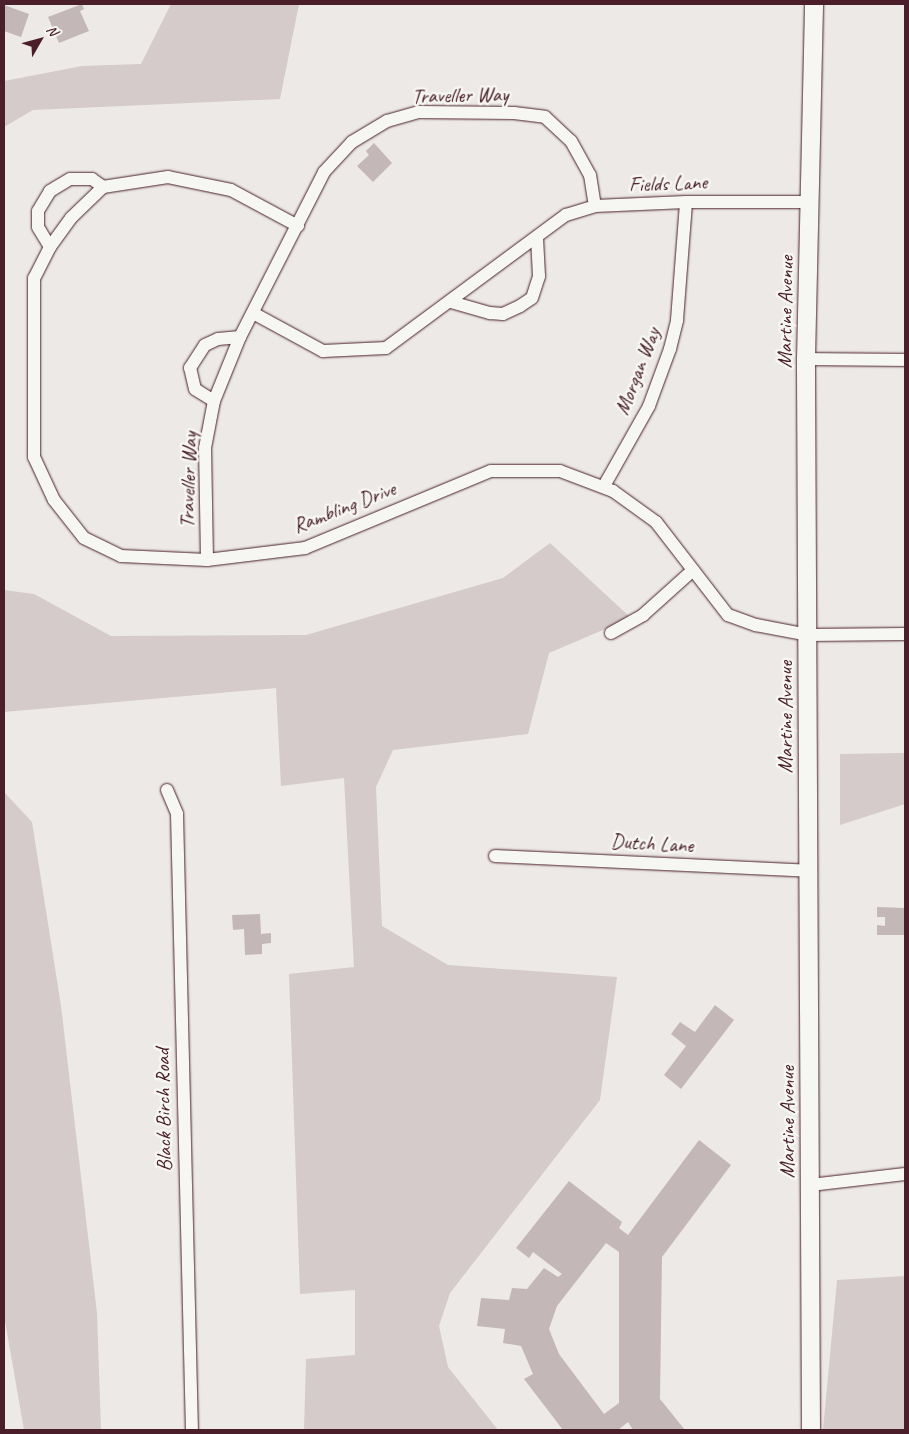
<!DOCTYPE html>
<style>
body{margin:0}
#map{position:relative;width:909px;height:1434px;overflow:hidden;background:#ece9e6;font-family:Caveat,sans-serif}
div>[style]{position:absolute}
.green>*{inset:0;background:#d4cbca}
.building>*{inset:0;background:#c4b7b7}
.roads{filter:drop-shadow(0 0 1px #4a1f2b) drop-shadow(0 0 1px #4a1f2b)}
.street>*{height:12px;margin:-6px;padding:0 6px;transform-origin:6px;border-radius:6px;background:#f6f6f2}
.secondary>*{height:18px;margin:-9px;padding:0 9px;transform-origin:9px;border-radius:9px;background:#f6f6f2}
span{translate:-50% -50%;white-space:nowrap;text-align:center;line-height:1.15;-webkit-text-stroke:5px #f6f6f2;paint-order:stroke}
.street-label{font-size:21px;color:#4a1f2b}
.frame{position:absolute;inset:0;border:5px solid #4a1f2b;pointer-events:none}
.north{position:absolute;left:15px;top:15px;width:50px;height:50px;-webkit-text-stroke:4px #f6f6f2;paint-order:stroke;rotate:52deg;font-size:14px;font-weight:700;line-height:20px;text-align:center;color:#4a1f2b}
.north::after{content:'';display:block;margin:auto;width:18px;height:22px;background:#4a1f2b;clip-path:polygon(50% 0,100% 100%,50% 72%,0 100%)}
</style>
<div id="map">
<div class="green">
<div style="clip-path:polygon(171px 4px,299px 4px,280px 99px,33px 110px,4px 127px,4px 81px,82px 66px,141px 64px)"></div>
<div style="clip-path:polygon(550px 543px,631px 618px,549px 653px,528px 734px,393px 750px,376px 787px,382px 926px,448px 965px,617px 977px,600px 1100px,450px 1293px,439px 1326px,448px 1367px,498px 1430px,304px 1430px,306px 1359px,355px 1355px,355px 1290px,300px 1294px,289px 974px,354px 967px,344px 778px,281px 786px,276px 688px,4px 712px,4px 590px,34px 594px,111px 636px,306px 635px,503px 578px)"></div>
<div style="clip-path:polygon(905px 753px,905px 804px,840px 825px,840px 754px)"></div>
<div style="clip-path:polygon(4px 792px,32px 822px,61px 1006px,97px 1313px,101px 1430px,24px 1430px,4px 1315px)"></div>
<div style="clip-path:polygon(905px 1276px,905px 1430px,823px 1430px,837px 1280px)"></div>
</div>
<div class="building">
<div style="clip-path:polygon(82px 4px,84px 9px,80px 11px,89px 31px,59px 43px,48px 17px)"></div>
<div style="clip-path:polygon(4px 5px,29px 14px,21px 37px,4px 31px)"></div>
<div style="clip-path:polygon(374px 143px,392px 163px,373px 182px,357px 166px,369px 155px,366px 151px)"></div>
<div style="clip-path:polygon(877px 907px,905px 908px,905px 935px,877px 935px,877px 925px,885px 926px,885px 917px,877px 917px)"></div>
<div style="clip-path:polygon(260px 914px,261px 934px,271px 933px,271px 943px,262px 944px,262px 954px,245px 955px,244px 929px,233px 930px,232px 915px)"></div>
<div style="clip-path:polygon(715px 1005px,734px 1020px,681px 1089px,664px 1075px,686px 1046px,671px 1034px,680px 1022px,695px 1032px)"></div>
<div style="clip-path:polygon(evenodd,699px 1140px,731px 1165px,662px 1257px,660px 1399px,685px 1430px,633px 1430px,628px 1422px,618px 1430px,563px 1430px,524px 1379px,533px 1374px,521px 1346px,503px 1343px,505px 1329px,477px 1326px,481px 1298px,509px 1300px,512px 1288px,527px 1289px,544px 1268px,558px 1277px,562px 1274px,533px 1252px,529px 1258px,516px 1248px,569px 1181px,622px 1222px,619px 1228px,628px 1235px,699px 1140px,606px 1243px,619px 1252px,619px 1403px,604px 1414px,559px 1354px,549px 1329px,557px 1306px,606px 1243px)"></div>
</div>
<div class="roads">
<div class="street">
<div style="left:298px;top:226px;width:76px;rotate:-151.8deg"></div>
<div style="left:231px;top:190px;width:64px;rotate:-168.3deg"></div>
<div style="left:168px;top:177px;width:66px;rotate:171.3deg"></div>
<div style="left:103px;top:187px;width:45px;rotate:135.9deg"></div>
<div style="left:71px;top:218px;width:36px;rotate:126deg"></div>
<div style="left:50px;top:247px;width:35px;rotate:117deg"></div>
<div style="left:34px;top:278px;width:179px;rotate:90deg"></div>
<div style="left:34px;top:457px;width:47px;rotate:65.1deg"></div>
<div style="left:54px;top:500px;width:48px;rotate:51.7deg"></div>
<div style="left:84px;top:538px;width:41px;rotate:25.9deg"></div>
<div style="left:121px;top:556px;width:86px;rotate:2.7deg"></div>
<div style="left:207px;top:560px;width:99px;rotate:-7deg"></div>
<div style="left:305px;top:548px;width:201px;rotate:-22.5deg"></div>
<div style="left:491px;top:471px;width:69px"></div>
<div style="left:560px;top:471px;width:57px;rotate:20.7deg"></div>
<div style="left:613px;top:491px;width:53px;rotate:35.8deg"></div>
<div style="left:656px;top:522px;width:118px;rotate:52.3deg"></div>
<div style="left:728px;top:615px;width:30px;rotate:20deg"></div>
<div style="left:756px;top:625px;width:54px;rotate:10.7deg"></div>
<div style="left:809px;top:635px;width:96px;rotate:-0.6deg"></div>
<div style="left:50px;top:247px;width:23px;rotate:-121deg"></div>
<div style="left:38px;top:227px;width:16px;rotate:-90deg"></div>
<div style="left:38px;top:211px;width:23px;rotate:-59deg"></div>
<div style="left:50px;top:191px;width:23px;rotate:-31deg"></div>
<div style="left:70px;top:179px;width:22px"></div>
<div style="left:92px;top:179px;width:14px;rotate:36deg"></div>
<div style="left:451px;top:302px;width:41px;rotate:15.8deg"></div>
<div style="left:490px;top:313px;width:13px;rotate:4deg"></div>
<div style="left:503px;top:314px;width:19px;rotate:-25deg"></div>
<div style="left:520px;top:306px;width:14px;rotate:-34deg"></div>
<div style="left:532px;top:298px;width:23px;rotate:-72deg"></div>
<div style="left:539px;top:276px;width:38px;rotate:-93deg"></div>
<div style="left:253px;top:313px;width:80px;rotate:28.5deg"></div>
<div style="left:323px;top:351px;width:63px;rotate:-2.7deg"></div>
<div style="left:386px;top:348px;width:224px;rotate:-36.5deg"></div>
<div style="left:566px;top:215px;width:30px;rotate:-17deg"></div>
<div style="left:595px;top:206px;width:91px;rotate:-2.5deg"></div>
<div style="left:686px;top:202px;width:123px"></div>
<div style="left:806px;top:359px;width:99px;rotate:0.6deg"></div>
<div style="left:214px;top:401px;width:22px;rotate:-148deg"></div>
<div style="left:195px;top:389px;width:22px;rotate:-103deg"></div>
<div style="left:190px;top:368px;width:27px;rotate:-57deg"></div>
<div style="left:205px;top:345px;width:14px;rotate:-25deg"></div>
<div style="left:218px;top:339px;width:22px;rotate:-5deg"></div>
<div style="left:604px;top:486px;width:92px;rotate:-60.6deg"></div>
<div style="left:649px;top:406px;width:61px;rotate:-69.8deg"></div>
<div style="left:670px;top:349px;width:30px;rotate:-76deg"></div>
<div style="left:677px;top:320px;width:118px;rotate:-85.6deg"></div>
<div style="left:207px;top:560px;width:112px;rotate:-91deg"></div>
<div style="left:205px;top:448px;width:48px;rotate:-79.2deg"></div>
<div style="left:214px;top:401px;width:69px;rotate:-67.9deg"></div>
<div style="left:240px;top:337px;width:185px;rotate:-63deg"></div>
<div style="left:324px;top:172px;width:41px;rotate:-47deg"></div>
<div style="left:352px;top:142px;width:41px;rotate:-31deg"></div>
<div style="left:387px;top:121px;width:32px;rotate:-16deg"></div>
<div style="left:418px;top:112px;width:96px;rotate:0.6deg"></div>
<div style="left:514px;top:113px;width:31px;rotate:7deg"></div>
<div style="left:545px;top:117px;width:35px;rotate:43deg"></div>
<div style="left:571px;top:141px;width:39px;rotate:61deg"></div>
<div style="left:590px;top:175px;width:31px;rotate:81deg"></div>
<div style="left:611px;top:633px;width:37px;rotate:-29deg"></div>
<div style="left:643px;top:615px;width:67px;rotate:-42deg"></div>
<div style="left:167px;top:790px;width:26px;rotate:67deg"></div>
<div style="left:177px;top:814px;width:616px;rotate:88.61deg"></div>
<div style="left:495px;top:856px;width:313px;rotate:2.7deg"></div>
<div style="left:810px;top:1185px;width:96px;rotate:-6.6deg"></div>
</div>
<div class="secondary">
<div style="left:811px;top:1430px;width:1071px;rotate:-90.27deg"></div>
<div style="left:806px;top:359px;width:355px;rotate:-88.7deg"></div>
</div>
</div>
<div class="street-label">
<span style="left:460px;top:95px;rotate:-1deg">Traveller Way</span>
<span style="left:668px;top:183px;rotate:-2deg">Fields Lane</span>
<span style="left:785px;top:312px;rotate:-89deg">Martine Avenue</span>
<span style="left:637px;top:371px;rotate:-69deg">Morgan Way</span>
<span style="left:188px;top:480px;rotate:-88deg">Traveller Way</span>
<span style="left:344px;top:507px;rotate:-21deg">Rambling Drive</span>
<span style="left:785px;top:717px;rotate:-90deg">Martine Avenue</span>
<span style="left:652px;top:843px;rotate:3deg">Dutch Lane</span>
<span style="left:163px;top:1110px;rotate:-91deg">Black Birch Road</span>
<span style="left:787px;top:1122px;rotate:-90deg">Martine Avenue</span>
</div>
<div class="frame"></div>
<div class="north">N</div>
</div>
